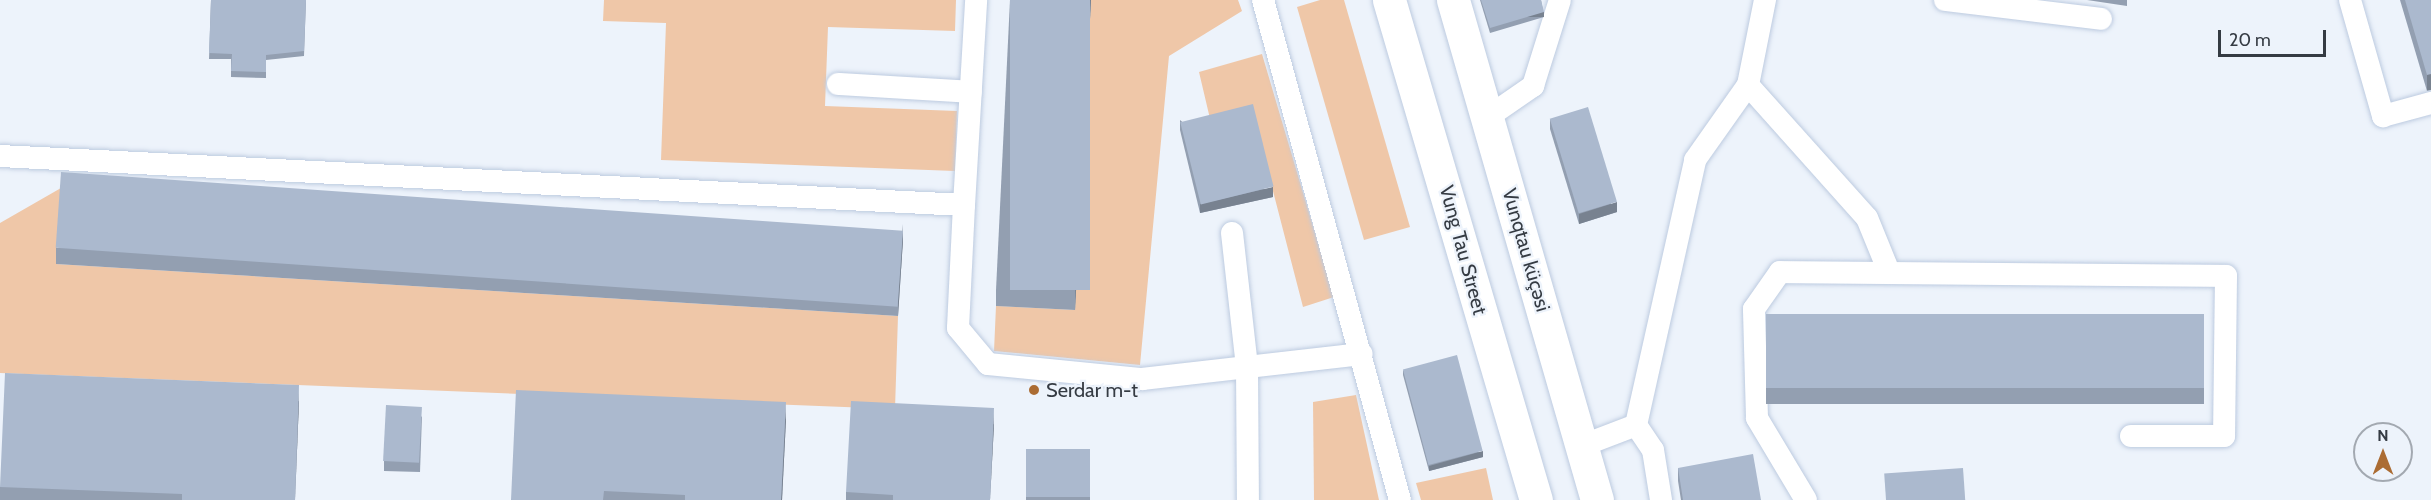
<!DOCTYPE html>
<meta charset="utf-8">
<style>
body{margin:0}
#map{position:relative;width:2431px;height:500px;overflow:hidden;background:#edf3fb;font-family:Cabin,sans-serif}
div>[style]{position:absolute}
.green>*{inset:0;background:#efc7a8}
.roads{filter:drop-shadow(0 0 2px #bdcbe0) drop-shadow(0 0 2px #bdcbe0)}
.lane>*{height:22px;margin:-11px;padding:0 11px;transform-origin:11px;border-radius:11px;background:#fff}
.primary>*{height:33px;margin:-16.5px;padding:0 16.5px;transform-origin:16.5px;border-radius:16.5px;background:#fff}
.wall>*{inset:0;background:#939fb1;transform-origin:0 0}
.shaded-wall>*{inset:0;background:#788290;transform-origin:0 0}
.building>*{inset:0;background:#abb9ce;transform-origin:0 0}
.dots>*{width:16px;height:16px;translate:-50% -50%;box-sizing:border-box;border:3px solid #edf3fb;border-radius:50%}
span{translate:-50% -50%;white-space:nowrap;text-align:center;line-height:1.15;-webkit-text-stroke:4.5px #edf3fb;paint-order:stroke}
.street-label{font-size:20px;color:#353b43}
.poi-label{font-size:20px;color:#353b43}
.left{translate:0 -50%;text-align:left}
.north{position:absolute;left:2353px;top:422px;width:60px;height:60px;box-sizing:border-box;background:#edf3fb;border:2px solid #a3a9b1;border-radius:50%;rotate:0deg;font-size:16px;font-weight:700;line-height:24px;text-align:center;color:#353b43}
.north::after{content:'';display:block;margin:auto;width:21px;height:27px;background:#ab6c33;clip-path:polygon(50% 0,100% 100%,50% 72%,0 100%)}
.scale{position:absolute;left:2218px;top:30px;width:108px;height:27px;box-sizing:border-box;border:3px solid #353b43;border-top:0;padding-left:8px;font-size:18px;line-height:21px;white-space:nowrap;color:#353b43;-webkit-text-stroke:4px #edf3fb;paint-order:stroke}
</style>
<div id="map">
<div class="green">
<div style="clip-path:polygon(604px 0,956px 0,955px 31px,828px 27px,825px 106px,957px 111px,955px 171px,661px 160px,666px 23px,603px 21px)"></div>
<div style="clip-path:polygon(1091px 0,1238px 0,1242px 11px,1169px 56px,1140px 365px,994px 351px,996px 306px,1075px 310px)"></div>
<div style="clip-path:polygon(1320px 0,1344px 0,1410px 227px,1364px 240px,1297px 7px)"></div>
<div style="clip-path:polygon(1262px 54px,1334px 297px,1303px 307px,1253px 114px,1211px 123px,1199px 72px)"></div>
<div style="clip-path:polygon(61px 188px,56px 264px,898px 316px,895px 409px,0 373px,0 223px)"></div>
<div style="clip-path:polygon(1356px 395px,1379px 500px,1314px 500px,1313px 402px)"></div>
<div style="clip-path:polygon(1486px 468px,1493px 500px,1421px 500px,1416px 483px)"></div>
</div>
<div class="roads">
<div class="lane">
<div style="left:1263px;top:0;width:518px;rotate:74.68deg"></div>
<div style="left:1945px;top:0;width:157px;rotate:6.9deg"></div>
<div style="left:2350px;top:0;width:121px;rotate:74.1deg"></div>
<div style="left:2383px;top:116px;width:50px;rotate:-15.2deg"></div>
<div style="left:838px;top:84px;width:133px;rotate:3.4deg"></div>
<div style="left:1748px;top:85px;width:178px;rotate:48.2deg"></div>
<div style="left:1867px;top:218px;width:58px;rotate:67.8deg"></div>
<div style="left:1488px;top:117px;width:55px;rotate:-34.6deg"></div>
<div style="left:1533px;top:86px;width:90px;rotate:-72.6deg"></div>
<div style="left:0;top:156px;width:965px;rotate:2.91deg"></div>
<div style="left:964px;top:205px;width:123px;rotate:92.8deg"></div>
<div style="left:958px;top:328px;width:47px;rotate:50.2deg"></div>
<div style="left:988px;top:364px;width:155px;rotate:5.6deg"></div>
<div style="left:1142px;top:379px;width:221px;rotate:-6.5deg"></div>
<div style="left:964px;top:205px;width:205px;rotate:-86.6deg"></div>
<div style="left:1232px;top:233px;width:135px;rotate:83.6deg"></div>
<div style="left:1247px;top:367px;width:133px;rotate:89.6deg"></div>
<div style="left:1636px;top:425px;width:30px;rotate:56deg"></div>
<div style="left:1653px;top:450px;width:51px;rotate:80.9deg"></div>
<div style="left:1584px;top:445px;width:56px;rotate:-21deg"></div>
<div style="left:1636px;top:425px;width:271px;rotate:-77.4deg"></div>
<div style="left:1695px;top:160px;width:92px;rotate:-54.8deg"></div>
<div style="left:1748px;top:85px;width:87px;rotate:-78.7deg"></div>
<div style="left:1806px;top:500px;width:96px;rotate:-120.9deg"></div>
<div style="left:1757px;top:418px;width:109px;rotate:-91.6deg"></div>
<div style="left:1754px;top:309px;width:45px;rotate:-54.9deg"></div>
<div style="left:1780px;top:272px;width:446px;rotate:0.5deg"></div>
<div style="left:2226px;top:276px;width:160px;rotate:90.7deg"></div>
<div style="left:2224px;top:436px;width:93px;rotate:180deg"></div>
</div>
<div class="primary">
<div style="left:1389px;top:0;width:521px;rotate:73.62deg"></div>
<div style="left:1453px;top:0;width:520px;rotate:73.93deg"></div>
</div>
</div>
<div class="wall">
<div style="clip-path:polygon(211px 0,306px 0,304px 56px,266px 60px,266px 78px,231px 77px,231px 59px,209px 59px)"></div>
<div style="clip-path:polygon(1010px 0,1091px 0,1075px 310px,996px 306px,996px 290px)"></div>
<div style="clip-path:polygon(1480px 0,1541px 0,1544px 17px,1490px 33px)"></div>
<div style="clip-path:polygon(2087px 0,2127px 0,2127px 6px)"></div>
<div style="clip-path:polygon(2400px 0,2431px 0,2431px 90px,2427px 91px)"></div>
<div style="clip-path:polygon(1550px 119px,1617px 212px,1579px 224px,1550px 129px)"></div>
<div style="clip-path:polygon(1180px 120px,1273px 197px,1200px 213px,1180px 130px)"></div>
<div style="clip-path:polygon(903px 240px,898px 316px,56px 264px,56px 248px)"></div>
<div style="left:2204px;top:314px;width:90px;height:438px;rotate:90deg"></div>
<div style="clip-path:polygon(1403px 370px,1483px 457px,1429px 471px,1403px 375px)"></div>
<div style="clip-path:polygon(299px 401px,295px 500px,0 500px,0 487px)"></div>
<div style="clip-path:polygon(422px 416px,420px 472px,384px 471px,384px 461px)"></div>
<div style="clip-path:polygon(786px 419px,782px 500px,511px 500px)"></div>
<div style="clip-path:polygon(994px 424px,990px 500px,846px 500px,846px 492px)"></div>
<div style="clip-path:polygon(1090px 449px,1090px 500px,1017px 500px,1026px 500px,1026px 450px)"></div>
<div style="clip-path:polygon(1678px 468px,1761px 500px,1681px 500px,1678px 481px)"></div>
</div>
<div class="shaded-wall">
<div style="clip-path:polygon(1090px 0,1091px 0,1075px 310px,1075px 294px)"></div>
<div style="left:1544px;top:12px;width:5px;height:56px;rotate:90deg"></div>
<div style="left:2431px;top:74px;width:16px;height:4px;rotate:90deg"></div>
<div style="clip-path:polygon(1273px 187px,1273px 197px,1200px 213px,1200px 204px)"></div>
<div style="clip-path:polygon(1617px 202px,1617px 212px,1579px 224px,1579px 214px)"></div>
<div style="clip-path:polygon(903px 224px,903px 240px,898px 316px,898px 300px)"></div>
<div style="clip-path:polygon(299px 385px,299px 401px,295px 500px)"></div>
<div style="clip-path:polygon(786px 402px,786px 419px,782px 500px,781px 500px)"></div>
<div style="clip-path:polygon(994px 408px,994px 424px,990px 500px)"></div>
<div style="clip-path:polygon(1483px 451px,1483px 457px,1429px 471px,1429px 466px)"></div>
</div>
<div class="building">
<div style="clip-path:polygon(211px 0,306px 0,304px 51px,266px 55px,266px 72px,231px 71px,232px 54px,209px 53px)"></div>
<div style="left:1010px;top:0;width:80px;height:290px"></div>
<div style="clip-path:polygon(1481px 0,1541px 0,1544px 12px,1490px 28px)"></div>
<div style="clip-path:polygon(2405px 0,2431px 0,2431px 74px,2427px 75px)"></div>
<div style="left:1253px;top:104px;width:85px;height:75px;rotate:76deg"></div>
<div style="left:1588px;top:107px;width:99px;height:40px;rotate:73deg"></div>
<div style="left:61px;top:172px;width:844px;height:76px;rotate:4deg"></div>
<div style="left:2204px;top:314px;width:74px;height:438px;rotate:90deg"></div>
<div style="left:1457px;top:355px;width:99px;height:56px;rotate:75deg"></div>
<div style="clip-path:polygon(5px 373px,299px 385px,295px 500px,182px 500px,182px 494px,0 487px)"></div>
<div style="clip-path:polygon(516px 390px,786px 402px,781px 500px,685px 500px,685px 495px,604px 491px,603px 500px,511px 500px)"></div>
<div style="clip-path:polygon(851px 401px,994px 408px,990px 500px,893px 500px,893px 495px,846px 492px)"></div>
<div style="left:386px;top:405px;width:36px;height:56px;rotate:3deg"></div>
<div style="left:1090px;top:449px;width:48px;height:64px;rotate:90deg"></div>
<div style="clip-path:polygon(1753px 454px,1761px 500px,1683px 500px,1678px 468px)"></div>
<div style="left:1963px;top:468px;width:32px;height:79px;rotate:86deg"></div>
</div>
<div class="dots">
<div style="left:1034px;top:390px;background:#ab6c33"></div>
</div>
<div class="street-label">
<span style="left:1463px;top:250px;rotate:75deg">Vung Tau Street</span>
<span style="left:1526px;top:250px;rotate:74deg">Vunqtau küçəsi</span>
</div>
<div class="poi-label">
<span class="left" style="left:1046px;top:390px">Serdar m-t</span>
</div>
<div class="north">N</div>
<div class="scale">20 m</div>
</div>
